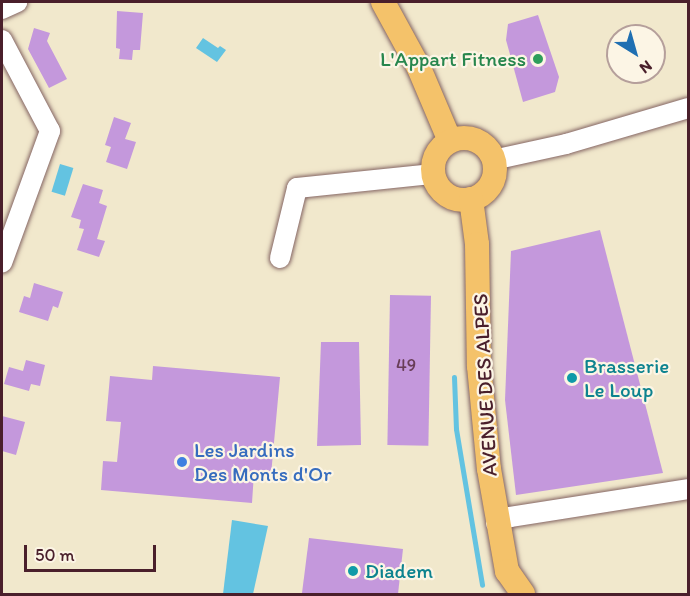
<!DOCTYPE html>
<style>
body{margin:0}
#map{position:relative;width:690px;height:596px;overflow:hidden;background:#f1e8cc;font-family:Itim,sans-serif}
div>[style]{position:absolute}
.water>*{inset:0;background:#63c3e1;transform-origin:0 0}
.stream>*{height:5px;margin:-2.5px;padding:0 2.5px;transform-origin:2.5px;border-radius:2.5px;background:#63c3e1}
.building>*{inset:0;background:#c498dc;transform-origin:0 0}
.roads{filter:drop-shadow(0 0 2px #846563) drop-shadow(0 0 2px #846563)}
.minor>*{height:20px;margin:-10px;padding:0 10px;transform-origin:10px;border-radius:10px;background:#fff}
.major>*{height:24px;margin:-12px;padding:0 12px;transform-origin:12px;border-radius:12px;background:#f4c26a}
.major>.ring{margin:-12px;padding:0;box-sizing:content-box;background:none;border:24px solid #f4c26a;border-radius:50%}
.dots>*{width:16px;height:16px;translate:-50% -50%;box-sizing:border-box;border:3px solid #fcf5e5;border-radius:50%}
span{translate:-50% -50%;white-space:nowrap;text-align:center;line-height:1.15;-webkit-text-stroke:4.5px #fcf5e5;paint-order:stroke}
.number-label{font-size:18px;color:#683d57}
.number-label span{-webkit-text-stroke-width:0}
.leisure-label{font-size:21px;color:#27864d}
.right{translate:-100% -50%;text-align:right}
.culture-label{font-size:21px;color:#0d838f}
.left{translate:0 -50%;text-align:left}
.street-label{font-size:21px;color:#4a1f2b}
.shop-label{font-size:21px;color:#366cbe}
.frame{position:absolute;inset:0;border:3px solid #4a1f2b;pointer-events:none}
.north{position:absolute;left:606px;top:24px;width:60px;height:60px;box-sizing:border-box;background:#fcf5e5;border:2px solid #b59f9b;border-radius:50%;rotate:143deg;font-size:16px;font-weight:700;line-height:24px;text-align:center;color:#4a1f2b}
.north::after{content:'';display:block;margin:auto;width:21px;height:27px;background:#1f6fb2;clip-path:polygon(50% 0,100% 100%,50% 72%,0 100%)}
.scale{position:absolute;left:24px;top:545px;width:132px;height:27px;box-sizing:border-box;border:3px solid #4a1f2b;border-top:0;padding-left:8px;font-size:18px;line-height:21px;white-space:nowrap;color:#4a1f2b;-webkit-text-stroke:4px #fcf5e5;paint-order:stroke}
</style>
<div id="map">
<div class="water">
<div style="clip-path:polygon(203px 38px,218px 48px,220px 46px,226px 50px,217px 62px,196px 48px)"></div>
<div style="left:60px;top:164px;width:14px;height:29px;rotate:17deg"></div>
<div style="clip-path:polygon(232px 520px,268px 526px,253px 594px,223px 594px)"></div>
</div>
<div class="stream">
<div style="left:454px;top:377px;width:52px;rotate:87.8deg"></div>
<div style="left:456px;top:429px;width:158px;rotate:80.5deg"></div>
</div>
<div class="building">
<div style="clip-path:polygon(117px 11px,143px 13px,140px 50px,133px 50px,132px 60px,119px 59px,120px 49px,116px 48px)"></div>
<div style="clip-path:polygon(538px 15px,559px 77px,555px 92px,523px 102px,506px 40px,508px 24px)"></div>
<div style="clip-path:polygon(34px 28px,50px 33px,47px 41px,67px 79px,49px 88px,28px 49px)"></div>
<div style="clip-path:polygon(114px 117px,131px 123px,125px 139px,136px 142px,127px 169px,106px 162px,111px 147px,105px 145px)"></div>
<div style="clip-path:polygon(83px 184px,103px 190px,99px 203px,107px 206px,97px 239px,105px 241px,99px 257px,77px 250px,84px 229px,79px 228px,81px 220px,71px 217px)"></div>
<div style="clip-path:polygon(600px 230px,663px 473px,516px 495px,505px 400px,511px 251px)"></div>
<div style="clip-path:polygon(34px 283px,63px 292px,58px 308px,53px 306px,48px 321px,19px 312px,24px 296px,30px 298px)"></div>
<div style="left:390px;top:295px;width:41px;height:150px;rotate:1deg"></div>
<div style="clip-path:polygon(321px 342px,359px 342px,361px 445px,317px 446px)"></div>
<div style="clip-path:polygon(26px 360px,45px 365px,40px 386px,31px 384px,29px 391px,4px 384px,9px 367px,23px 371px)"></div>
<div style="clip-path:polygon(153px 366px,280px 377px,271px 475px,254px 473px,252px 503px,101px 490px,103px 461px,117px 462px,121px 422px,106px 421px,110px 376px,152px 380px)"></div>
<div style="clip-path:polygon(2px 416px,25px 422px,16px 455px,2px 451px)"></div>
<div style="clip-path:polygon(309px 538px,403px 549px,398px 594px,302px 593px)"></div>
</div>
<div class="roads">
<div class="minor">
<div style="left:2px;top:9px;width:17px;rotate:-25deg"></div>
<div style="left:2px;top:40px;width:103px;rotate:62.2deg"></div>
<div style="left:50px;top:131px;width:140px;rotate:110deg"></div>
<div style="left:493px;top:160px;width:75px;rotate:-12.4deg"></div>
<div style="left:566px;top:144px;width:127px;rotate:-16.4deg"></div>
<div style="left:280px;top:258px;width:72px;rotate:-76.3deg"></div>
<div style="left:297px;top:188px;width:137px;rotate:-5.9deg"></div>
<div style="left:496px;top:523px;width:15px;rotate:-23deg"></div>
<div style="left:510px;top:517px;width:180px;rotate:-8.9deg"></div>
</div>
<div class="major">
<div style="left:383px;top:2px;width:75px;rotate:61.4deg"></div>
<div style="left:419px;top:68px;width:79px;rotate:67deg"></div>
<div class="ring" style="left:433px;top:138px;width:38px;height:38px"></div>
<div style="left:471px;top:199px;width:45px;rotate:82.4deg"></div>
<div style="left:477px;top:244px;width:122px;rotate:89.1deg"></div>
<div style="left:479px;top:366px;width:103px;rotate:84.5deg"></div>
<div style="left:489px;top:469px;width:104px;rotate:80deg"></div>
<div style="left:507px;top:571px;width:28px;rotate:55deg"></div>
</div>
</div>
<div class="dots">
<div style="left:538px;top:59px;background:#2e9e5b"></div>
<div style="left:572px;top:378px;background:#0f9aa8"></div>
<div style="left:182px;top:462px;background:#3f7fe0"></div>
<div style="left:353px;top:571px;background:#0f9aa8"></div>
</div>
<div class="number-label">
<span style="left:406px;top:365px">49</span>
</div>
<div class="leisure-label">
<span class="right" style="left:526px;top:59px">L'Appart Fitness</span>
</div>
<div class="culture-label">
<span class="left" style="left:584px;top:378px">Brasserie<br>Le Loup</span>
<span class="left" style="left:365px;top:571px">Diadem</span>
</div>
<div class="street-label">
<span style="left:485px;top:385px;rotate:-93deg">AVENUE DES ALPES</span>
</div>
<div class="shop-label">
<span class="left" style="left:194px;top:462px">Les Jardins<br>Des Monts d'Or</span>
</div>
<div class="frame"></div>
<div class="north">N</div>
<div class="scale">50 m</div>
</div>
